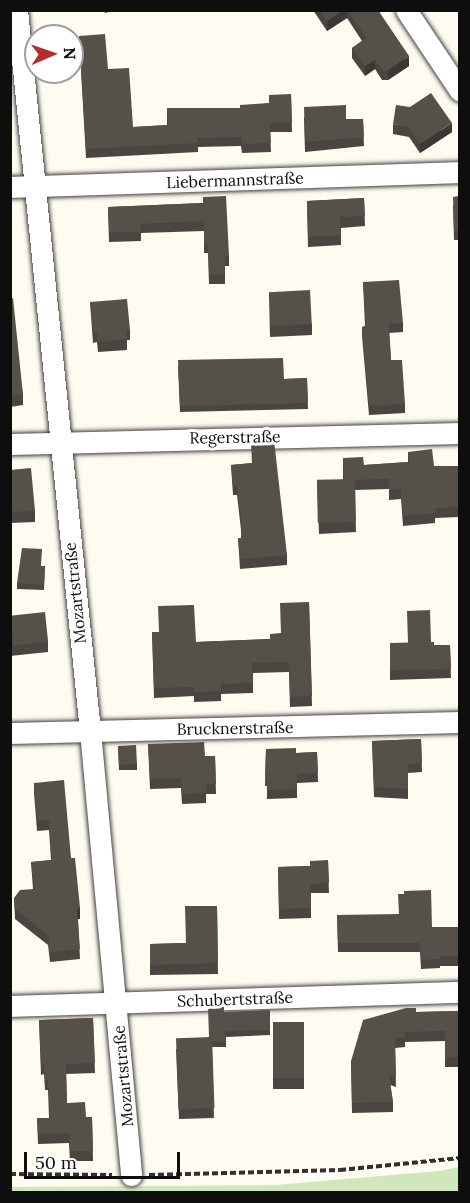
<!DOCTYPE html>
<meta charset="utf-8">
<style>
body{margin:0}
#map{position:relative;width:470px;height:1203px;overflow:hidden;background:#fefcf0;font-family:Lora,serif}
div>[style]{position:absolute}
.green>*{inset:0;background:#d0e7bb}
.path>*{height:4px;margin-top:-2px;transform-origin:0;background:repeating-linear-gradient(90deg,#303030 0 6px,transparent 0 9px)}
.roads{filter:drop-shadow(0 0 2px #414141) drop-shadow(0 0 2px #414141)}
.minor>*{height:21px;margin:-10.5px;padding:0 10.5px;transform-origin:10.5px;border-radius:10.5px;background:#fff}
.wall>*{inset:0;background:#4a4540;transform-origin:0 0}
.shaded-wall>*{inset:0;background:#3c3834;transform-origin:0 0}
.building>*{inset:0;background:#56504b;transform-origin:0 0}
span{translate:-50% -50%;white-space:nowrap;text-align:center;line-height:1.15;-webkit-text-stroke:6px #fff;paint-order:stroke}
.street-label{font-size:16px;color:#0e0e0e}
.frame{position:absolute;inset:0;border:12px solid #0e0e0e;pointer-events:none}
.north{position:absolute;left:24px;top:24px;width:60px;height:60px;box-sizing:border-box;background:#fff;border:2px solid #9f9f9f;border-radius:50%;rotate:88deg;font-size:16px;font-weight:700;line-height:24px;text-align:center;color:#0e0e0e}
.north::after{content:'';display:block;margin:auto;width:21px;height:27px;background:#b72d2e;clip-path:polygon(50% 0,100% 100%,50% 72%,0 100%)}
.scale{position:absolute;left:24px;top:1152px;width:156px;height:27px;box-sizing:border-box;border:3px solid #0e0e0e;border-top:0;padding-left:8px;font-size:18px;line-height:21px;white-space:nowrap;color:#0e0e0e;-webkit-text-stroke:4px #fff;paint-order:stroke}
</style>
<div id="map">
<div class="green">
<div style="clip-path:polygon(460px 1167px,459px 1192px,11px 1192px,10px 1187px,276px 1185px,438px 1171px)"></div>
</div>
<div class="path">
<div style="left:10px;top:1174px;width:102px;rotate:0.6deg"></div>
<div style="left:149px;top:1175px;width:191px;rotate:-1.5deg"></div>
<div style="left:340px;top:1170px;width:121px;rotate:-5.7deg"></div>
</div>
<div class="roads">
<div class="minor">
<div style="left:17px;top:10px;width:725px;rotate:84.22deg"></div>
<div style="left:90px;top:731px;width:446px;rotate:84.7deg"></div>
<div style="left:406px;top:10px;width:97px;rotate:56.3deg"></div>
<div style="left:10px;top:187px;width:450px;rotate:-1.9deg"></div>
<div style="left:10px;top:444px;width:450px;rotate:-1.4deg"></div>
<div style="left:10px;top:733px;width:450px;rotate:-1.4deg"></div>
<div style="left:10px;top:1006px;width:450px;rotate:-1.8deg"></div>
</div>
</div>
<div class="wall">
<div style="clip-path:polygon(104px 10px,119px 10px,105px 13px)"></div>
<div style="clip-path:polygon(313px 10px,378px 10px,409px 66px,388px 80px,382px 80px,375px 69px,365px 76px,352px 58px,352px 48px,362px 41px,347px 18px,327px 31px)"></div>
<div style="clip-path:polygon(79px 36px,108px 69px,133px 127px,167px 125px,167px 108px,240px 108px,269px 103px,291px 94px,292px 132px,270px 132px,271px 152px,242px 153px,241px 146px,198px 147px,198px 152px,86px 158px)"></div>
<div style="clip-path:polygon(304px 117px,346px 119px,363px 119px,364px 146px,305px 152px)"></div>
<div style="clip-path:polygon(393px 124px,452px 132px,420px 153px,409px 137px,393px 134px)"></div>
<div style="clip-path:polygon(459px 196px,459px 240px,454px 240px,453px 206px)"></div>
<div style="clip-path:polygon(364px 198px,365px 226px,341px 228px,341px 245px,308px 247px,307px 201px)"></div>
<div style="clip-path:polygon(203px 203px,229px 256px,229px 266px,225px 266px,225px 284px,209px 284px,208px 253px,204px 253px,204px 231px,141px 233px,141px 241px,109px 242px,108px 207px)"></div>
<div style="clip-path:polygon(363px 282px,403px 323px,403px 332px,389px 333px,391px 360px,405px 404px,405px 413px,369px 415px,362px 336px,362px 327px,365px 326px)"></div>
<div style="clip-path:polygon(269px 292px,312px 324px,312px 335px,270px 337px)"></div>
<div style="clip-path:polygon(10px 299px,23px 395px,23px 405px,10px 407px)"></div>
<div style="clip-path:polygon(90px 302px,130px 330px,130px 340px,127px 340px,127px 350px,98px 352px,97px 342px,93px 343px)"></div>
<div style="clip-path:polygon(178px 366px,284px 379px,307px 378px,308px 409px,180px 412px)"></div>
<div style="clip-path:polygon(251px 441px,287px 555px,287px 565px,240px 569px,238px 538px,241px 538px,241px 530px,237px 495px,233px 495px,231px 465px,252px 463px)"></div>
<div style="clip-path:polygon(408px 452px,434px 466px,459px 466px,459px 517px,435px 518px,435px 523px,403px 526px,401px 499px,389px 500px,389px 489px,355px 490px,356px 532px,319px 534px,317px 481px,343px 480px,343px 458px,364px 465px,408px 462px)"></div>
<div style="clip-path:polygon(10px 470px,35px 511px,35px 522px,10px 523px)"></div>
<div style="clip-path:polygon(42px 566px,45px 566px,44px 590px,17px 589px,17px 583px)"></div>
<div style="clip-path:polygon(309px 602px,312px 706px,290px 707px,289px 672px,253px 673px,253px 693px,221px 694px,221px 701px,194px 702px,194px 696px,154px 698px,152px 632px,196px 642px,270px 639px,281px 633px)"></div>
<div style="clip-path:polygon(10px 615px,48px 642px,48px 652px,10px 656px)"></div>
<div style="clip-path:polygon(431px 642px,434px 645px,450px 645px,451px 678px,390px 680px,390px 643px)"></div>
<div style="clip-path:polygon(421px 739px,422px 772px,408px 773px,408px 799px,374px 797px,372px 741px)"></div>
<div style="clip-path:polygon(148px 744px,205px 756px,215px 756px,216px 794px,206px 794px,206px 803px,182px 804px,181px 788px,150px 789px)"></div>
<div style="clip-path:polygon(118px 746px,137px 764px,137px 770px,119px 770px)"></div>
<div style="clip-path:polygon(266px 749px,296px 753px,317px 752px,318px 782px,297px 783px,297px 798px,267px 799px,267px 786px,265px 786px)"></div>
<div style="clip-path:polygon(34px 783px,71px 858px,80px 919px,78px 919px,80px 959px,50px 962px,48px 945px,15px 919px,14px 898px,33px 889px,31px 862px,51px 860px,49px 830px,37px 831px,34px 793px)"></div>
<div style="clip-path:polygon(328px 860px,329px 893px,311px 893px,311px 918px,279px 919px,278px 867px,310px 866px)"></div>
<div style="clip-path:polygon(217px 906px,218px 974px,150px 975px,150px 944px,186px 943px)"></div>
<div style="clip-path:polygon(337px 915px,432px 927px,459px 927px,459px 966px,440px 966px,440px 968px,421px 969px,420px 952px,338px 952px)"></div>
<div style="clip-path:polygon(459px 1011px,459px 1067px,445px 1067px,445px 1041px,405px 1042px,405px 1047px,395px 1048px,396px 1087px,390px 1085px,393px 1102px,393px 1112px,352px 1113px,351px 1061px,416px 1012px)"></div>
<div style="clip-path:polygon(224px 1012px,270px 1030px,270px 1035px,226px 1037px,226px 1047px,212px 1047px,214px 1118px,179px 1119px,176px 1049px,209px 1037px)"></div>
<div style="clip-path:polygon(93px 1018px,95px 1073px,66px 1074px,67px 1103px,86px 1117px,92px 1117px,93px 1161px,70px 1161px,69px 1143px,38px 1144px,37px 1118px,49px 1118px,48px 1090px,45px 1090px,44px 1074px,41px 1075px,39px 1020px)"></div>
<div style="left:273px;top:1022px;width:31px;height:67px"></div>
</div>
<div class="shaded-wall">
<div style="clip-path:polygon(344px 10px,347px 10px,347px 18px,327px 31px,327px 21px)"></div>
<div style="clip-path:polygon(409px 56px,409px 66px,388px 80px,388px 70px)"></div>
<div style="clip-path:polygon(375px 60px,375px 69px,365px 76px,365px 66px)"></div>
<div style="clip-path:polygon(452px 123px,452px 132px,420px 153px,420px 144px)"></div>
<div style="left:80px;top:908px;width:11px;height:3px;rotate:90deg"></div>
</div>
<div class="building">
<div style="clip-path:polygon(319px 10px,344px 10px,327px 21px)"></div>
<div style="clip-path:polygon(348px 10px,378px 10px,409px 56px,388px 70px,382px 70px,375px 60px,365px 66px,352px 48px,366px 38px)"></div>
<div style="clip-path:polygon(105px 34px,108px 69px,129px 68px,133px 127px,168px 125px,167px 108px,240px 108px,240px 105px,269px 103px,269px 95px,291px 94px,292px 123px,270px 123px,271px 143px,242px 144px,241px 137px,198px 138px,198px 143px,86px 149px,79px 36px)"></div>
<div style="clip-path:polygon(431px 93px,452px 123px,420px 144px,409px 127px,393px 124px,396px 105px,410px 107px)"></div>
<div style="clip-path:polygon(346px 105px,346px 119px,363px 119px,364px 137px,305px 142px,304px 107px)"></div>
<div style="clip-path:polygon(226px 196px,229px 256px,225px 256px,225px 274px,209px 275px,208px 244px,204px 244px,204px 221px,140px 224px,141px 232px,109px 232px,108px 207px,203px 203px,203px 197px)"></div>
<div style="clip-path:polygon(459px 196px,459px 230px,454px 231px,453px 197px)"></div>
<div style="clip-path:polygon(364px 198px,365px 216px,340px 217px,341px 235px,308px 237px,307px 201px)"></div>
<div style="clip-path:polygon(399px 280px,403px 323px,389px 324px,391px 360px,402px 360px,405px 404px,369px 406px,362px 327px,366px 326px,363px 282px)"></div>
<div style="left:310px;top:290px;width:34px;height:41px;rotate:87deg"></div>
<div style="clip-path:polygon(13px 298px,23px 395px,10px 396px,10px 299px)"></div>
<div style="clip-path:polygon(127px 299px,130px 330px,126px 330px,127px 339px,98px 342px,97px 332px,93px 332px,90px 302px)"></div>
<div style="clip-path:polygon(283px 358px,284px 379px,307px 378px,308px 403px,180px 406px,178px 360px)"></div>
<div style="clip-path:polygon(274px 440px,287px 555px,240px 559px,238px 538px,241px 538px,241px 520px,237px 485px,233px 486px,231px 465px,253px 463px,251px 441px)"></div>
<div style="clip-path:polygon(432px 449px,434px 466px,459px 466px,459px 507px,435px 508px,435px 513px,403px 516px,401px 489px,389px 490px,389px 479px,344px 480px,343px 458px,363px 457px,364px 465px,409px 462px,408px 452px)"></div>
<div style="clip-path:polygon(31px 468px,35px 511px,10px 512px,10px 470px)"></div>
<div style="left:355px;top:479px;width:43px;height:38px;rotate:89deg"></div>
<div style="clip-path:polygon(22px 548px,42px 549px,41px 566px,45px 566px,44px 585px,17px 583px)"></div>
<div style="clip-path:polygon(309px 602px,312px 696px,290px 697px,289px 662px,252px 663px,253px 683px,221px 684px,221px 691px,194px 692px,194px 687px,154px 688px,152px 632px,159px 632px,158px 606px,194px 605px,196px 642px,270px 639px,270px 634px,281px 633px,280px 603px)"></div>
<div style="clip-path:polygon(430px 610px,431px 642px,434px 642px,434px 645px,450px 645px,451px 669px,390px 670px,390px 643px,408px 643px,407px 611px)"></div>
<div style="left:45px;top:612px;width:30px;height:35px;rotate:84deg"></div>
<div style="clip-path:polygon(421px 739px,422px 763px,408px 764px,408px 789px,374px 787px,372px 741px)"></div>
<div style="clip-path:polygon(204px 742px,205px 756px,215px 756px,216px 784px,206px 785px,206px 793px,182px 794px,181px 778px,150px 779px,148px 744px)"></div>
<div style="left:136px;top:745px;width:19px;height:18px;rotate:87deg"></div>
<div style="clip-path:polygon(296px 748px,296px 753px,317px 752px,318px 773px,297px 774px,297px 789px,267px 790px,267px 777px,265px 777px,266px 749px)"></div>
<div style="clip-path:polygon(64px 780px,71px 858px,75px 858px,80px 908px,77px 909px,80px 949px,50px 952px,48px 935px,15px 909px,14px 898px,20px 890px,34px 889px,31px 862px,52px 860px,49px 820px,37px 821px,34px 783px)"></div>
<div style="clip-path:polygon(328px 860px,329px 883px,310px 884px,311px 908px,279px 909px,278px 867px,310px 866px,310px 861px)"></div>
<div style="clip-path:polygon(431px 890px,432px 927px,459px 927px,459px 956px,440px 956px,440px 959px,421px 960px,420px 943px,338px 943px,337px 915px,399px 914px,398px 894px,404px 894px,404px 891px)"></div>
<div style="clip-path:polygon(185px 906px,217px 906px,218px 963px,150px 965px,150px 944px,186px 943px)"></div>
<div style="clip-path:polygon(208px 1007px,224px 1007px,224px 1012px,270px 1010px,270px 1030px,225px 1031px,226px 1041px,212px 1042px,212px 1037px,209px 1037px)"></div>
<div style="clip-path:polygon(406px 1008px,416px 1008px,416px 1012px,459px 1011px,459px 1057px,445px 1058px,445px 1031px,405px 1032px,405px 1037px,395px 1038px,396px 1077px,389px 1074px,393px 1102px,352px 1103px,351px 1061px,363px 1020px)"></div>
<div style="clip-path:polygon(93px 1018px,95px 1063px,66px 1064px,67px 1103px,85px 1102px,86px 1117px,92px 1117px,93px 1151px,70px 1151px,69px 1133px,38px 1134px,37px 1118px,50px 1118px,48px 1080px,45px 1080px,44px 1064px,41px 1065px,39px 1020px)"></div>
<div style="left:273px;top:1022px;width:31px;height:56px"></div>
<div style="left:212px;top:1037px;width:71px;height:36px;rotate:88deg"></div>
</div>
<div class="street-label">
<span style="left:235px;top:180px;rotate:-2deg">Liebermannstraße</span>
<span style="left:235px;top:437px;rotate:-1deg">Regerstraße</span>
<span style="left:75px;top:593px;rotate:-96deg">Mozartstraße</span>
<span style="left:235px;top:728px;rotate:-1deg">Brucknerstraße</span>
<span style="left:235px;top:999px;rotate:-2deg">Schubertstraße</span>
<span style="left:123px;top:1076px;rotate:-95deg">Mozartstraße</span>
</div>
<div class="frame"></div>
<div class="north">N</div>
<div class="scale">50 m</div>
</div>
